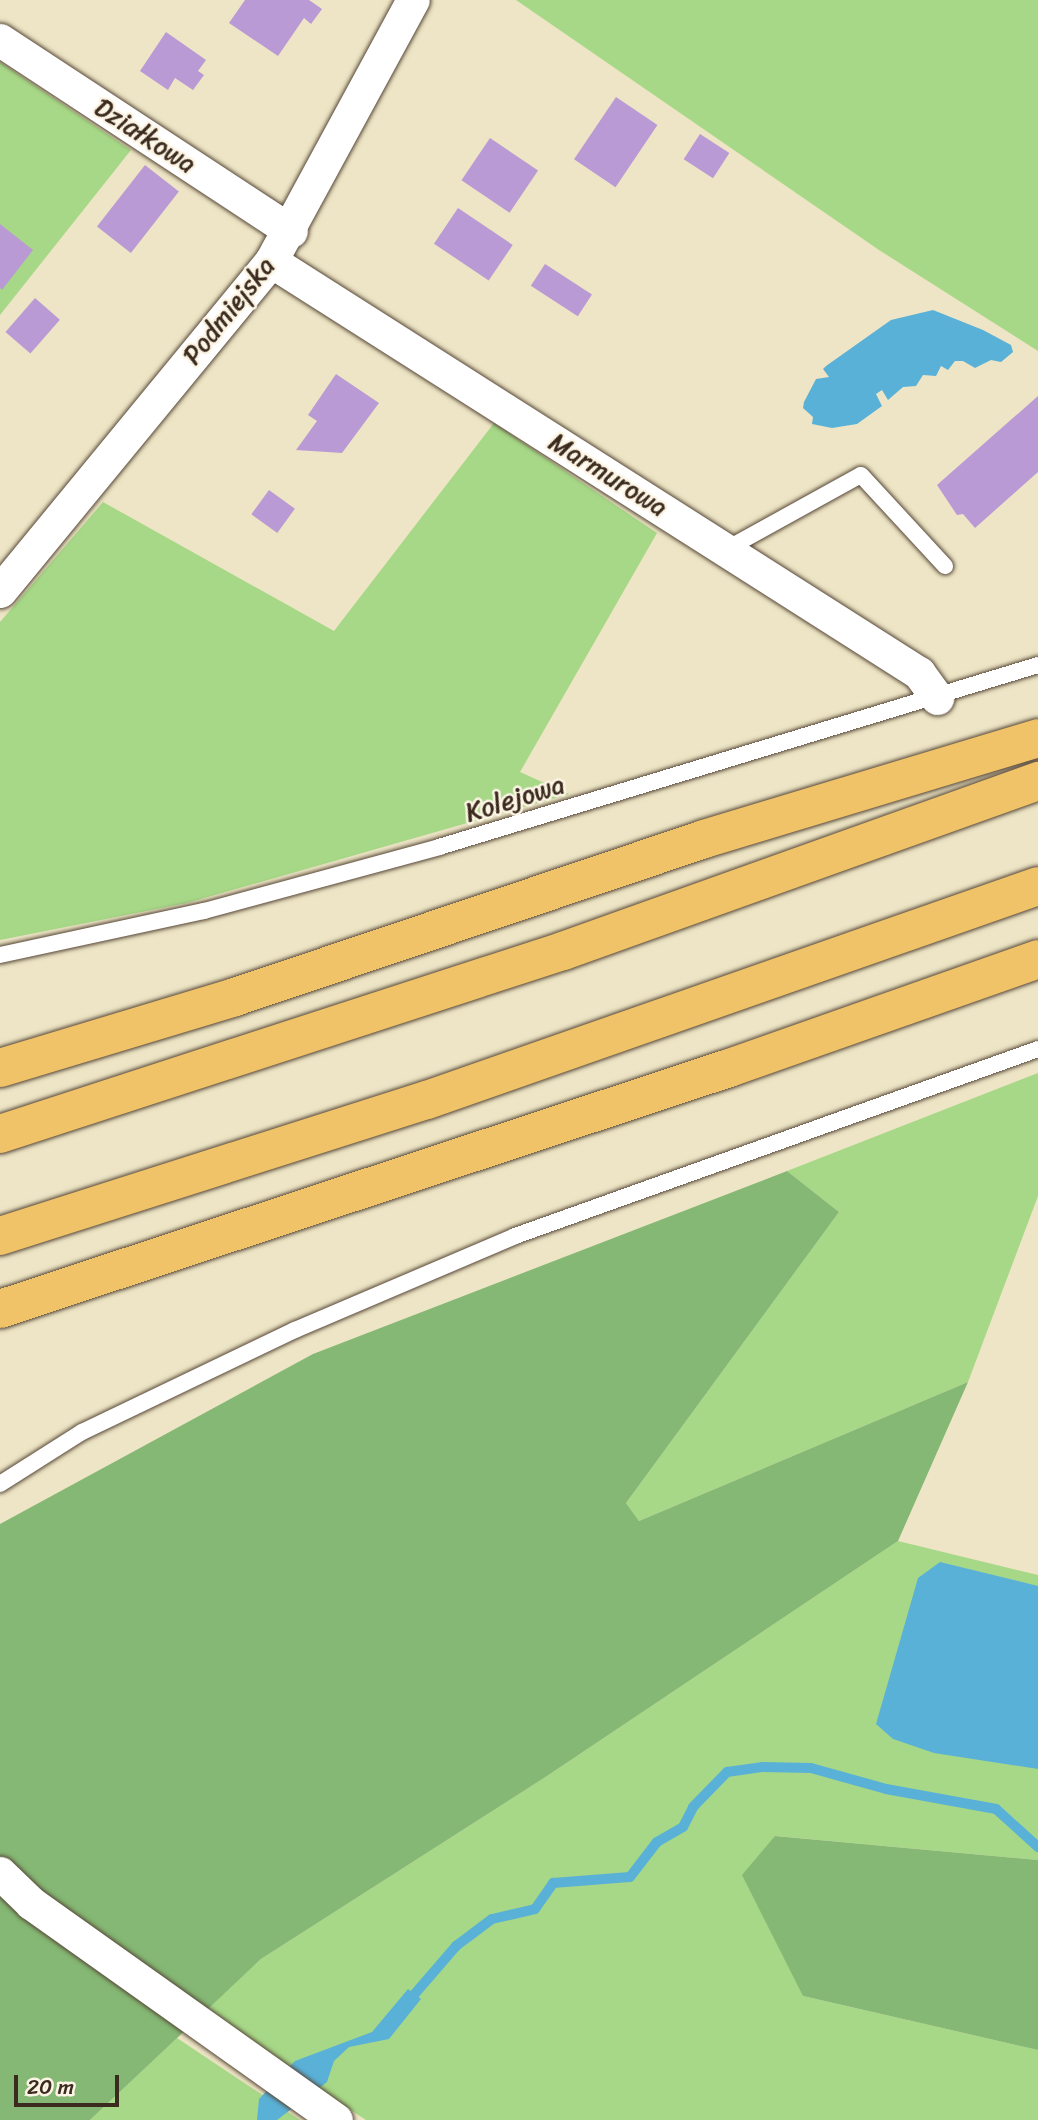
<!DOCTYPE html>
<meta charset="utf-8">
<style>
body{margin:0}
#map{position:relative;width:1038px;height:2120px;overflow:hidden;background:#ede5c5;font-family:Sriracha,sans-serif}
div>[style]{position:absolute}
.green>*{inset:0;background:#a7d887}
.forest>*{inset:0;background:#85b874}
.water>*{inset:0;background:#5ab1d7}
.stream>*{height:10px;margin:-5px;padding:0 5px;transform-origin:5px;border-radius:5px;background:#5ab1d7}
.building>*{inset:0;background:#ba9ad4;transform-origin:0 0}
.roads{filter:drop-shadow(0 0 2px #564637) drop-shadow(0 0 2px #564637)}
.service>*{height:16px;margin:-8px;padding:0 8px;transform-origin:8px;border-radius:8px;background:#fff}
.minor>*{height:33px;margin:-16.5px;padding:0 16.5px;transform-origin:16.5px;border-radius:16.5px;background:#fff}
.motorway>*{height:38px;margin:-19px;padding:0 19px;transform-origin:19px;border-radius:19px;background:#f1c369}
span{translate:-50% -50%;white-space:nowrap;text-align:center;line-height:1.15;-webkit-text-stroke:5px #fcf5e5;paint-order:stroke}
.street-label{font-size:26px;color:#3b2a1e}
.scale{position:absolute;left:14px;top:2075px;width:105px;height:32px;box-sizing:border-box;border:4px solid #3b2a1e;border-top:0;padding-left:9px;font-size:21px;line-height:24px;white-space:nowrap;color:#3b2a1e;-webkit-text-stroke:5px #fcf5e5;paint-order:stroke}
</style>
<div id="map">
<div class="green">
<div style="clip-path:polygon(516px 0,1038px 0,1038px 351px,879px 250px)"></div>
<div style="clip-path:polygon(0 62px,131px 150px,0 315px)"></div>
<div style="clip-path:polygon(494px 423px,657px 533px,520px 772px,569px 794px,187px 903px,0 940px,0 622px,103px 502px,334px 631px)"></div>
<div style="clip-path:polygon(1038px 1073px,1038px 1196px,968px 1382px,639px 1521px,626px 1503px,839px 1212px,787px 1171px)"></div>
<div style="clip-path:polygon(898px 1541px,1038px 1575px,1038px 1860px,776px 1836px,803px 1996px,1038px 2050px,1038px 2120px,366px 2120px,202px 2014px,261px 1959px,544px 1778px)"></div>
<div style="clip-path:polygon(177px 2038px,300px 2120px,90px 2120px)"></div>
</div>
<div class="forest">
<div style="clip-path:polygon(787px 1171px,839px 1212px,626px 1503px,639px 1521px,968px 1382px,898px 1541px,544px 1778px,261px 1959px,90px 2120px,0 2120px,0 1524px,313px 1354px)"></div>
<div style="clip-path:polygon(775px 1836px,1038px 1860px,1038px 2050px,803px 1996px,742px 1875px)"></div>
</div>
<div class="water">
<div style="clip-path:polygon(933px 310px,983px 330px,1011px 345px,1013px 352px,1001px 362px,991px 360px,975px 368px,963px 361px,955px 361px,948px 370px,941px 366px,936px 376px,923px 375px,916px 386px,903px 387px,888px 400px,882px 390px,876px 394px,882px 406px,857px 424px,832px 428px,812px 424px,813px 417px,803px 408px,804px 402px,816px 379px,829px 377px,823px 369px,826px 366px,891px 320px)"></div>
<div style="clip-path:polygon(940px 1562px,1038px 1586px,1038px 1769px,934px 1753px,893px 1739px,876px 1724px,918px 1578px)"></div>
<div style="clip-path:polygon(408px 1989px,421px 1999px,389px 2039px,349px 2047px,334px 2061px,327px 2082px,277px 2120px,257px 2120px,259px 2099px,295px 2061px,372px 2032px)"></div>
</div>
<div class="stream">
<div style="left:406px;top:2004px;width:77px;rotate:-49.2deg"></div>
<div style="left:456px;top:1946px;width:45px;rotate:-36.9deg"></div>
<div style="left:492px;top:1919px;width:44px;rotate:-13.1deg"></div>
<div style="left:535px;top:1909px;width:32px;rotate:-55deg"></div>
<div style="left:553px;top:1883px;width:77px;rotate:-4.5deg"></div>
<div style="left:630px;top:1877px;width:44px;rotate:-52.4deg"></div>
<div style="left:657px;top:1842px;width:30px;rotate:-30deg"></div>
<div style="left:683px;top:1827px;width:22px;rotate:-63deg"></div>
<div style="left:693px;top:1807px;width:49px;rotate:-45.8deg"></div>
<div style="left:727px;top:1772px;width:35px;rotate:-8deg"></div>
<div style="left:762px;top:1767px;width:49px;rotate:1.2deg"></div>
<div style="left:811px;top:1768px;width:78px;rotate:15.6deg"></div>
<div style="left:886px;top:1789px;width:112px;rotate:10.3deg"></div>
<div style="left:996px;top:1809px;width:57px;rotate:42.1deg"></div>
</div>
<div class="building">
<div style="clip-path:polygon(245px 0,309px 0,322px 9px,311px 24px,304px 18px,278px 56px,229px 23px)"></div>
<div style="clip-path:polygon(166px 32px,206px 60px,198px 71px,204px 75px,193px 90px,175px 78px,168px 90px,140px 71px)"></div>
<div style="left:616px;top:97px;width:50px;height:75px;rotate:34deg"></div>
<div style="left:700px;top:134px;width:35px;height:30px;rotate:33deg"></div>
<div style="left:490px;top:138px;width:58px;height:51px;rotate:34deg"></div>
<div style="left:145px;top:165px;width:43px;height:78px;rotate:38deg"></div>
<div style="left:458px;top:208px;width:66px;height:43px;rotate:34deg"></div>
<div style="clip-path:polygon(0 224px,33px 250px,2px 290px,0 288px)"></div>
<div style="left:545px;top:264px;width:56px;height:26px;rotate:33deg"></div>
<div style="left:35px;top:298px;width:33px;height:45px;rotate:41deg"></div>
<div style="clip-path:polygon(336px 374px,379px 403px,342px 453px,296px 450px,317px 421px,308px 415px)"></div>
<div style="clip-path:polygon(1038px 396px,1038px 472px,975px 528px,963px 514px,957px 515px,937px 485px)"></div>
<div style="left:269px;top:490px;width:32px;height:30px;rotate:36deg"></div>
</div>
<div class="roads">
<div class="service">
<div style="left:725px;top:550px;width:155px;rotate:-28.9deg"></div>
<div style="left:861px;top:475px;width:124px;rotate:47.3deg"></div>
<div style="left:0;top:955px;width:209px;rotate:-12.2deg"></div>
<div style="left:204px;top:911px;width:244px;rotate:-15.2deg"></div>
<div style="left:439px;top:847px;width:626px;rotate:-16.9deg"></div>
<div style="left:0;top:1484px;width:97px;rotate:-32.4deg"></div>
<div style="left:82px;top:1432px;width:236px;rotate:-25.6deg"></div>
<div style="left:295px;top:1330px;width:239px;rotate:-23.1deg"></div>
<div style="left:515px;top:1236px;width:555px;rotate:-19.67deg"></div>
</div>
<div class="minor">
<div style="left:0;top:40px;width:348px;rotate:33.3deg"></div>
<div style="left:271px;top:261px;width:768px;rotate:32.45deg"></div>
<div style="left:919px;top:673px;width:31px;rotate:54deg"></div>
<div style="left:0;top:591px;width:427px;rotate:-50.6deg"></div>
<div style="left:271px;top:261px;width:297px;rotate:-61.5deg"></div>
<div style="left:0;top:1873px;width:43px;rotate:44.1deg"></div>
<div style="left:31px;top:1903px;width:374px;rotate:35.4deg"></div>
</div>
<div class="motorway">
<div style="left:0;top:1068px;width:245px;rotate:-16.8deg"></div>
<div style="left:235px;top:997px;width:495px;rotate:-18.6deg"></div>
<div style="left:704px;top:839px;width:349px;rotate:-16.8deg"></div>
<div style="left:0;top:1134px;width:592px;rotate:-18.01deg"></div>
<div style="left:563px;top:951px;width:505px;rotate:-19.69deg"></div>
<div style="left:0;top:1236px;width:448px;rotate:-17.7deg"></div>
<div style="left:427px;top:1100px;width:647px;rotate:-19.3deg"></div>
<div style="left:0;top:1309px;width:768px;rotate:-18.29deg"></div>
<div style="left:729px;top:1068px;width:328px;rotate:-19.4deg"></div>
</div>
</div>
<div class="street-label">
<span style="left:145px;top:136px;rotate:33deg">Działkowa</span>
<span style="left:229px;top:311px;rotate:-51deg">Podmiejska</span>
<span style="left:608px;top:475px;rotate:32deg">Marmurowa</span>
<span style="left:515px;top:799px;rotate:-17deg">Kolejowa</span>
</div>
<div class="scale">20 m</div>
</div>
